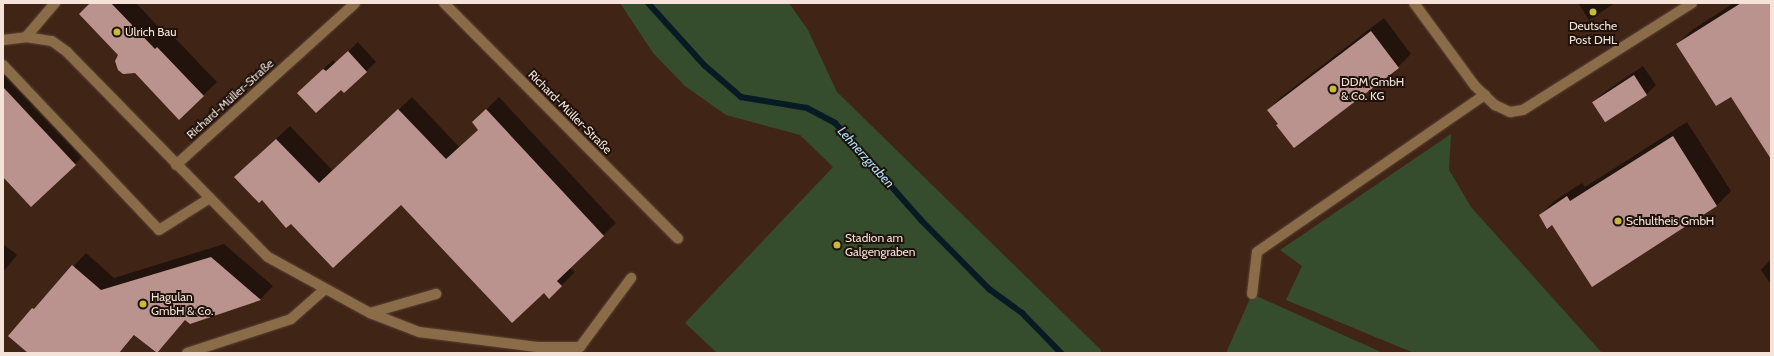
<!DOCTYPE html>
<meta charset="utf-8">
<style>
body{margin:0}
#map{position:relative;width:1774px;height:356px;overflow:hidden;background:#402517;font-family:Cabin,sans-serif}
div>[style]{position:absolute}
.green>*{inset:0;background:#354c2d}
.shadow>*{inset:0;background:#0007}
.stream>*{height:6px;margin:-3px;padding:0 3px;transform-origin:3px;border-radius:3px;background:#061b24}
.building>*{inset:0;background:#ba938e;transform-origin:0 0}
.roads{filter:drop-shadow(0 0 1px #5d4336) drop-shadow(0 0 1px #5d4336)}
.minor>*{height:10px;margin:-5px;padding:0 5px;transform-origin:5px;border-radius:5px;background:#8a6d48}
.dots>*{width:11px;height:11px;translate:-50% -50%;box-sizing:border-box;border:2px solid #1e120b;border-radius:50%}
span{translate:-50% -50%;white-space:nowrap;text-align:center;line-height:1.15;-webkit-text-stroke:4px #1e120b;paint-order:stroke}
.poi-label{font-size:12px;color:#f5e2d9}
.left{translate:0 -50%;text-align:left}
.street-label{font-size:12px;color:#f5e2d9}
.water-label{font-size:13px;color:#aae0fb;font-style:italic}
.frame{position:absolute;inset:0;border:4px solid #f5e2d9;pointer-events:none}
</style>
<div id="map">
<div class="green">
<div style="clip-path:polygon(620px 3px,789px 3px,808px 30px,837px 92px,1101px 350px,1101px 353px,717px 353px,685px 323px,833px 167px,800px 135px,726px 115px,685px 86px,653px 53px)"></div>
<div style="clip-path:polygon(1451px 134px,1449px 170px,1471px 207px,1602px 353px,1414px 353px,1286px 300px,1302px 266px,1280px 250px)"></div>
<div style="clip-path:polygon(1252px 294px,1383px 353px,1226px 353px)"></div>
</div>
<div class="shadow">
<div style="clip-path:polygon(91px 3px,136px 3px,168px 37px,171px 34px,217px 82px,179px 119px,119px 55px)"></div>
<div style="clip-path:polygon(1578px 3px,1615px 3px,1589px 20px)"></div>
<div style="clip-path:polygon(1734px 3px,1771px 3px,1771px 157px,1732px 96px,1677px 44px,1692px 30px)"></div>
<div style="clip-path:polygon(1384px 18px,1411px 54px,1398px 67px,1279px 124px,1268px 110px,1281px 97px)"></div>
<div style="clip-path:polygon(358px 42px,376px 62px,344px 92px,341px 89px,308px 84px,333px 60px,336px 63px)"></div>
<div style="clip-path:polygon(1643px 66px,1656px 85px,1646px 95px,1593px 103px,1603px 93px)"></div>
<div style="clip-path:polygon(11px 69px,88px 151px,75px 164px,3px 176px,3px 77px)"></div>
<div style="clip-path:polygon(412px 97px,459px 147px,479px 129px,473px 122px,499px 97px,616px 223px,570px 268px,575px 272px,549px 298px,544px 292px,401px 203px,333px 267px,249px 164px,290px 126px,333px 171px)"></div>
<div style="clip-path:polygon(1687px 122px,1731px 191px,1717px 205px,1592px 286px,1553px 224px,1540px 215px,1554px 201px,1582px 183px,1585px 187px)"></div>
<div style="clip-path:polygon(3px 244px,17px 255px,3px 272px)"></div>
<div style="clip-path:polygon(224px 244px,273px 286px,261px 299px,191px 323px,186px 319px,156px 353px,135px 335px,119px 353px,30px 353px,9px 336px,86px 253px,114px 278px)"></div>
<div style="clip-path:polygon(1771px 259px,1771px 285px,1761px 270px)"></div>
</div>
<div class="stream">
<div style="left:648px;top:3px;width:84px;rotate:47.9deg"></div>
<div style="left:704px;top:65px;width:49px;rotate:40.9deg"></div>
<div style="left:741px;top:97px;width:67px;rotate:9.5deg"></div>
<div style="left:807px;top:108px;width:32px;rotate:28deg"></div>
<div style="left:835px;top:123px;width:130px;rotate:48.4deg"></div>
<div style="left:921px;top:220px;width:97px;rotate:45.4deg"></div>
<div style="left:989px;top:289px;width:41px;rotate:36deg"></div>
<div style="left:1022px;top:313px;width:56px;rotate:45.7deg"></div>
</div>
<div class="building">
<div style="clip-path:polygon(90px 3px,111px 3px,155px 49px,157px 47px,204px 96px,179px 120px,135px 73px,123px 74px,118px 70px,115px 61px,118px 55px,79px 14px)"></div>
<div style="clip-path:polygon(1741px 3px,1771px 3px,1771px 159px,1731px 97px,1716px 106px,1676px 44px)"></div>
<div style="clip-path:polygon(1371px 31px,1399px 68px,1294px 148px,1276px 125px,1278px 124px,1267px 110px)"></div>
<div style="clip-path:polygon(348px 51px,367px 72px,344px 93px,341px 90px,316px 113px,297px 93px,323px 69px,326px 71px)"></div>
<div style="left:1634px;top:75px;width:24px;height:50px;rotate:57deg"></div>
<div style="clip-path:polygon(3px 87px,76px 165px,31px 207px,3px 177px)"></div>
<div style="clip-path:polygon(398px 109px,446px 159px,478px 130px,472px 122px,486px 109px,604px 236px,557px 281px,562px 286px,549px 299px,544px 293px,512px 323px,401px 205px,333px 268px,291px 224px,286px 228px,262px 200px,259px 203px,234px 177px,276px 139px,319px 183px)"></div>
<div style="clip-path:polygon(1673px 136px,1717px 206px,1592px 287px,1552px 225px,1547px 229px,1539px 215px,1567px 196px,1570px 201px)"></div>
<div style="clip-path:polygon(211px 257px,261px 300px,190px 324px,185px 320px,157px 353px,134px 335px,119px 353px,28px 353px,8px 336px,32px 308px,34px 309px,72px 265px,101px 290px)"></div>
</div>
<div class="roads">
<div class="minor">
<div style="left:444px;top:3px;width:332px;rotate:45.2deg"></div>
<div style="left:1414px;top:3px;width:103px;rotate:53.7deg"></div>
<div style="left:1475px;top:86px;width:28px;rotate:44deg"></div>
<div style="left:1495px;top:105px;width:17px;rotate:25deg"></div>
<div style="left:1510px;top:112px;width:13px;rotate:-9deg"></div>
<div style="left:1523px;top:110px;width:200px;rotate:-32.3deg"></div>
<div style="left:26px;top:37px;width:45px;rotate:-49.5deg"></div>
<div style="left:3px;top:40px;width:23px;rotate:-7deg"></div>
<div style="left:26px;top:37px;width:26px;rotate:9deg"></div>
<div style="left:52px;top:41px;width:19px;rotate:36deg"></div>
<div style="left:67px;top:52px;width:287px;rotate:45.6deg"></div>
<div style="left:268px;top:257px;width:116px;rotate:28.8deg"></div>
<div style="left:370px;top:313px;width:69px;rotate:-16.1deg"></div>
<div style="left:3px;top:65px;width:227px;rotate:46.6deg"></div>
<div style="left:159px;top:230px;width:60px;rotate:-32.1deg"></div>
<div style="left:176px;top:165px;width:241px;rotate:-42.1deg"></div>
<div style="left:1252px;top:294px;width:42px;rotate:-83.2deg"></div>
<div style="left:1257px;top:252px;width:277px;rotate:-34.6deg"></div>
<div style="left:370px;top:313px;width:53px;rotate:21.2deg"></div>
<div style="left:419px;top:332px;width:119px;rotate:7.2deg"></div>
<div style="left:537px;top:347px;width:43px"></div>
<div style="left:580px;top:347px;width:86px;rotate:-53.5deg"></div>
<div style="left:187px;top:353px;width:109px;rotate:-18.1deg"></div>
<div style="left:291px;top:319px;width:45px;rotate:-41.4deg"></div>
</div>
</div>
<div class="dots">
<div style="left:1593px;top:12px;background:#caba39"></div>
<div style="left:117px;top:32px;background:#caba39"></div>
<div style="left:1333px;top:89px;background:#caba39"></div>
<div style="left:1618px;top:221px;background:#caba39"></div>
<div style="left:837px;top:245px;background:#caba39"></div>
<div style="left:143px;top:304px;background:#caba39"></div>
</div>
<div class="poi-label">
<span style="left:1593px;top:33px">Deutsche<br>Post DHL</span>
<span class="left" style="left:125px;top:32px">Ulrich Bau</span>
<span class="left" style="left:1341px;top:89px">DDM GmbH<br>&amp; Co. KG</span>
<span class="left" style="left:1626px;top:221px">Schultheis GmbH</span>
<span class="left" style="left:845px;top:245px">Stadion am<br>Galgengraben</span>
<span class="left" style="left:151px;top:304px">Hagulan<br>GmbH &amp; Co.</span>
</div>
<div class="street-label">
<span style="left:230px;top:99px;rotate:-42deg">Richard-Müller-Straße</span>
<span style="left:570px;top:112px;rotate:45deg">Richard-Müller-Straße</span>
</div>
<div class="water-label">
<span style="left:866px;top:157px;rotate:48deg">Lehnerzgraben</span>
</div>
<div class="frame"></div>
</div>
